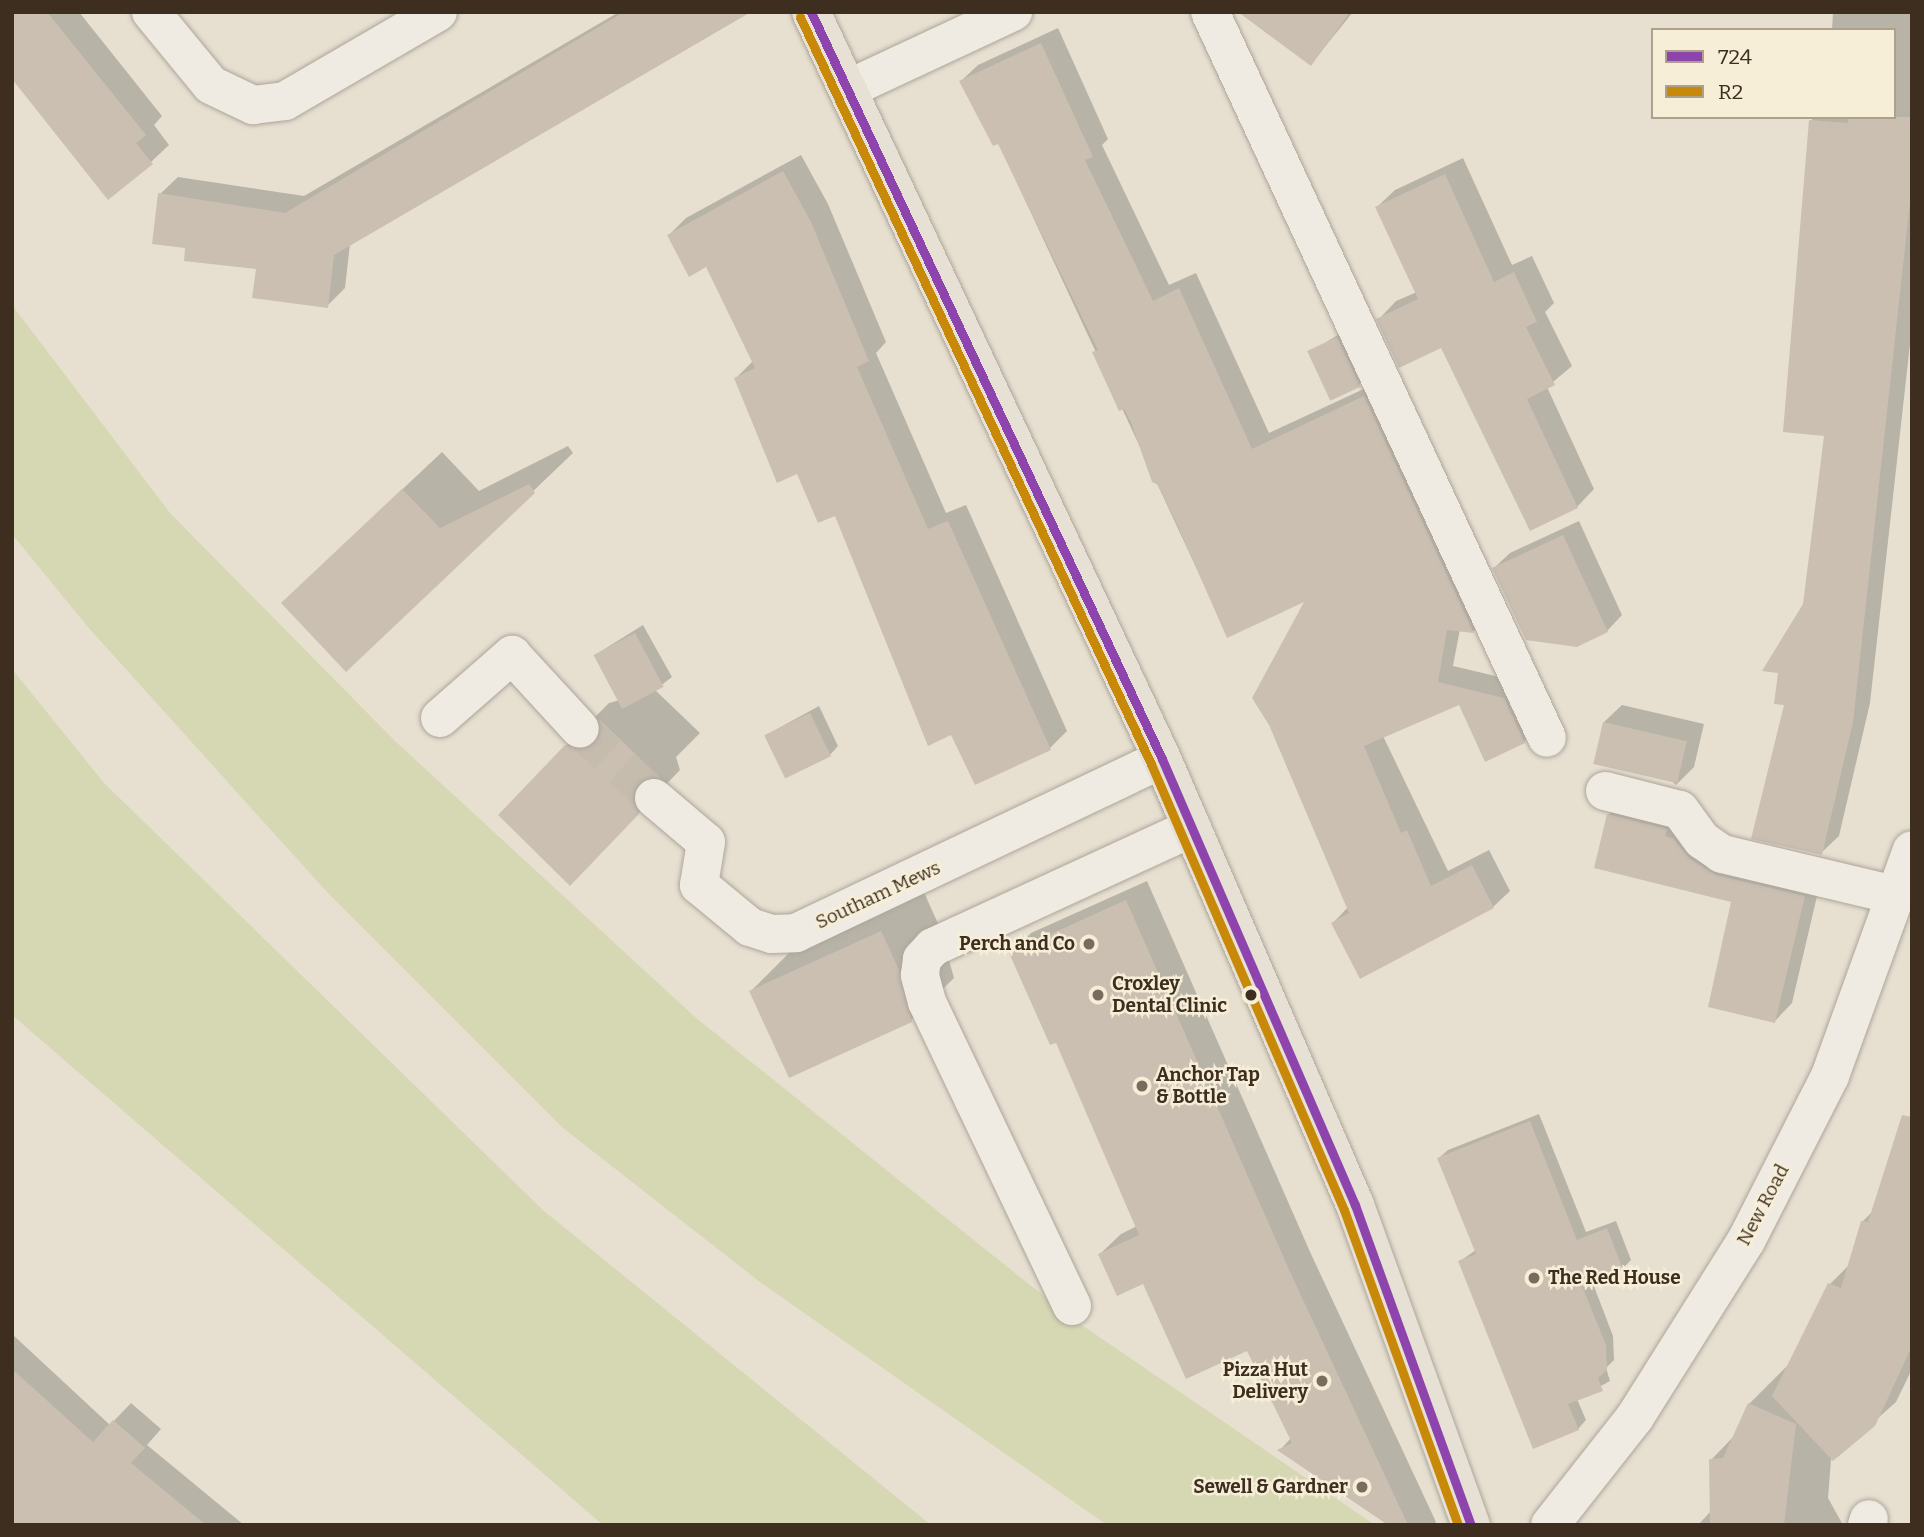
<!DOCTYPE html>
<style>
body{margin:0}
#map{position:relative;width:1924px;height:1537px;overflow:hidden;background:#e7e0d1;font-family:Bitter,serif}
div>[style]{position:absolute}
.green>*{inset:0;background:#d6d7b3}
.shadow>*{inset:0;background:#0003}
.building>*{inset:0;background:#cbbfb2;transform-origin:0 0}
.minor-tunnel>*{height:38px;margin-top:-19px;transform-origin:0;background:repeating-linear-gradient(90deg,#c5bcae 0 38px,transparent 0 57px)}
.roads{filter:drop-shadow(0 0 2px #ada599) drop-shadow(0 0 2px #ada599)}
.minor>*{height:38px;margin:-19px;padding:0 19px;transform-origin:19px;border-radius:19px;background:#efebe3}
.major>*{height:38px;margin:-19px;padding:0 19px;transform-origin:19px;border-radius:19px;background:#e6e1d4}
.bus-1>*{height:9px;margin:-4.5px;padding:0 4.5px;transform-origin:4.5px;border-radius:4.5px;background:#8e44ad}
.bus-2>*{height:9px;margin:-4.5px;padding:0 4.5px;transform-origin:4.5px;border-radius:4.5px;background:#c88808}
.dots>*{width:19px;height:19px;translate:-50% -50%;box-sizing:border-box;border:4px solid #f7eed8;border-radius:50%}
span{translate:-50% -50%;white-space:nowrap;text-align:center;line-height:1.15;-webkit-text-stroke:5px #f7eed8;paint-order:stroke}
.street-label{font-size:19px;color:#3d2e20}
.poi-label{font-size:19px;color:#3d2e20;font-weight:700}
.right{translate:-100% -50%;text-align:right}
.left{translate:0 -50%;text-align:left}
.frame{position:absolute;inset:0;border:14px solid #3d2e20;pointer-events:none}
.legend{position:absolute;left:1651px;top:28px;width:245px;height:91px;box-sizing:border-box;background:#f7eed8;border:2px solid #ada18e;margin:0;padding:9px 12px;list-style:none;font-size:21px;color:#3d2e20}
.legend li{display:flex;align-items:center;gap:14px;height:35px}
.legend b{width:35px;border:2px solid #ada18e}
</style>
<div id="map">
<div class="green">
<div style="clip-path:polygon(12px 305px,170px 513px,395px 741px,695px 1017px,1070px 1317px,1375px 1525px,1107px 1525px,760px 1282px,563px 1128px,326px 891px,87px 626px,12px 534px)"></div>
<div style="clip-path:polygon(12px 669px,104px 783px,544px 1211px,931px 1525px,603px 1525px,12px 1015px)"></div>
</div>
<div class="shadow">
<div style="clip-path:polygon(12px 12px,79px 12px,162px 116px,154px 125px,169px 145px,151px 162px)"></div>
<div style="clip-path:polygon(619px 12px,747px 12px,350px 244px,345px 288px,327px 306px,258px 267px,187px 246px,160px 194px,178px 177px,304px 196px)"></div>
<div style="clip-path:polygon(1265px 12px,1353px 12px,1311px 64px)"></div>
<div style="clip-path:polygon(1833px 12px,1912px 12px,1912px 326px,1870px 703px,1839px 836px,1821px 853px,1786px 704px,1805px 605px,1826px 435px,1811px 121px,1814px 117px,1894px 117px,1894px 30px,1832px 30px)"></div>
<div style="clip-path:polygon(1058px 28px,1108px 139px,1102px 145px,1169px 285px,1196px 273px,1269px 433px,1381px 381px,1490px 615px,1474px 631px,1460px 629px,1453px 666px,1521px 682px,1541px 725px,1524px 742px,1460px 703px,1383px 736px,1448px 871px,1489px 850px,1510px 891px,1493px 907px,1333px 923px,1348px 907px,1308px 599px,1228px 636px,998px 142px,961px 81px,978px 65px)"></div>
<div style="clip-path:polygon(801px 155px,828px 204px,886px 342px,876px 353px,946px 513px,966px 505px,1067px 731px,1050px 748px,952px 733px,836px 513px,798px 472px,736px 378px,753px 361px,707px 264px,669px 235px,686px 218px)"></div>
<div style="clip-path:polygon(1463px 158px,1512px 265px,1532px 256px,1554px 303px,1545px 312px,1572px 366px,1547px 387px,1594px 489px,1577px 507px,1442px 346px,1379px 319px,1396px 301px,1417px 292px,1377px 207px,1395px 190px)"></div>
<div style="clip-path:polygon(1346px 330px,1367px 377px,1359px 385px,1310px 352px)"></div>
<div style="clip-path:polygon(568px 446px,573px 453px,346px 670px,322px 565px,442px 452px,479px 491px)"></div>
<div style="clip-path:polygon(1579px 521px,1622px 615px,1607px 631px,1494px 568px,1510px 553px)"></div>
<div style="clip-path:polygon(643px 625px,672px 677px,655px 690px,700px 733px,676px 757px,680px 770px,612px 841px,566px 746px,609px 703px,620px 700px,595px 655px)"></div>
<div style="clip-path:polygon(1622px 705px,1704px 724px,1694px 767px,1676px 785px,1604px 722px)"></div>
<div style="clip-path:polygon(819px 706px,838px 746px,830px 755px,766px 735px)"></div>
<div style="clip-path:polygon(1626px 797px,1821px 879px,1792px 1003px,1775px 1021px,1733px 901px,1608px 815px)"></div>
<div style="clip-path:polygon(1147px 881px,1311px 1254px,1436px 1522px,1434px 1525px,1391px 1525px,1280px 1450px,1291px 1438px,1248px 1349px,1100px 1254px,1121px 1234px,1137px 1226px,1057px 1041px,1011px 954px,1031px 933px)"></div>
<div style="clip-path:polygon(923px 890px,940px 928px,954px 978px,911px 1020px,751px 991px,793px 949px)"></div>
<div style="clip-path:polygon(1539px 1114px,1586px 1232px,1616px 1221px,1631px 1260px,1622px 1269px,1592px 1281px,1613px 1336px,1614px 1360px,1606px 1368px,1610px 1381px,1577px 1399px,1586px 1420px,1578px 1429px,1460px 1261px,1476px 1250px,1439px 1158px,1448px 1150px)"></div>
<div style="clip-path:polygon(1912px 1136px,1912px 1369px,1896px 1402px,1831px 1460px,1828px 1498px,1843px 1525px,1698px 1525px,1711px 1511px,1711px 1460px,1735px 1435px,1749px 1404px,1789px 1364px,1830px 1284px,1850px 1264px,1862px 1222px,1874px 1210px)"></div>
<div style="clip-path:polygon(12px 1334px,110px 1425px,131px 1403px,161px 1429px,147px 1445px,244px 1525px,51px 1525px,12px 1487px)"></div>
</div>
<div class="building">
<div style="clip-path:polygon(12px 12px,47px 12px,146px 135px,136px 143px,153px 164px,108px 200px,12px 79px)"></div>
<div style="clip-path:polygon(624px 12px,751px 12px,334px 255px,328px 308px,252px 298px,256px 269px,184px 261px,185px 248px,152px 244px,158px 193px,285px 213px)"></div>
<div style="clip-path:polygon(1238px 12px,1350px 12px,1311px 66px)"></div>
<div style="clip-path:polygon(1041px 43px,1093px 157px,1085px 160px,1153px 301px,1179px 288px,1252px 449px,1364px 396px,1474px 633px,1447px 630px,1438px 682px,1504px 698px,1525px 743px,1485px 762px,1459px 705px,1364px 746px,1401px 833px,1407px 830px,1431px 886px,1472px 865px,1494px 908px,1360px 979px,1331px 923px,1349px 913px,1269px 725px,1252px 698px,1304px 602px,1227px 638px,1177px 524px,1158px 485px,1152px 482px,1131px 422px,1124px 409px,1119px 411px,1092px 352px,1098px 350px,998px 144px,993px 146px,959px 81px)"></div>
<div style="clip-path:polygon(1848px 117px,1912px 117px,1912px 184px,1853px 722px,1822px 855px,1751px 839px,1784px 705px,1774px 704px,1778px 673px,1762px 671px,1803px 604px,1824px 436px,1783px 432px,1809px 120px,1848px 123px)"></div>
<div style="clip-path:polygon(783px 171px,811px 222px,869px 361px,857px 367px,928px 529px,948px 521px,1051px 750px,975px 785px,951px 735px,928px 746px,835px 516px,818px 523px,797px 474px,777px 483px,734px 378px,755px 368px,706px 267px,689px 277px,667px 235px)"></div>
<div style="clip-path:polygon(1445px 174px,1494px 282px,1514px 272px,1537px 322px,1526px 327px,1555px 385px,1527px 399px,1578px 508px,1530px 531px,1441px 348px,1399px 368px,1376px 319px,1418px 299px,1375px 207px)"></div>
<div style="left:1337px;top:337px;width:55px;height:33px;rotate:65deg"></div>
<div style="clip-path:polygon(529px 484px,535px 493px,346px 672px,281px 603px,402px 489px,440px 528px)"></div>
<div style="clip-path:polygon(1563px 535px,1608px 632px,1577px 647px,1526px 640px,1492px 568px)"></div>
<div style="left:635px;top:633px;width:61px;height:47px;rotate:62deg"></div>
<div style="left:810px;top:713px;width:48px;height:51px;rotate:64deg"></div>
<div style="clip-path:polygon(599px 719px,659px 777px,637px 784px,632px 795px,639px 814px,570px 886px,498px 815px,565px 745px,584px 750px,595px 745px,601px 735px)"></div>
<div style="left:1603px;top:722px;width:86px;height:43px;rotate:13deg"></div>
<div style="clip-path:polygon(1607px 814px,1667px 829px,1665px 836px,1674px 839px,1689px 858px,1716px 875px,1805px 896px,1775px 1023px,1708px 1007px,1731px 902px,1594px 868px)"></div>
<div style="clip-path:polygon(1126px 900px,1291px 1274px,1408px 1525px,1388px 1525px,1277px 1450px,1292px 1443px,1247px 1351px,1186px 1379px,1143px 1284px,1117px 1296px,1098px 1254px,1139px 1235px,1056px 1043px,1050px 1045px,1009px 953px)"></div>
<div style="clip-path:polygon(881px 931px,899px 970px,912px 1022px,789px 1078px,749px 991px)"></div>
<div style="clip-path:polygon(1902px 1115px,1912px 1117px,1912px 1346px,1875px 1426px,1833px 1461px,1772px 1396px,1828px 1283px,1841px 1288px,1861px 1221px,1868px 1222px)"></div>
<div style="clip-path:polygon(1530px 1121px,1577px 1240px,1607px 1228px,1623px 1270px,1582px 1286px,1606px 1345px,1607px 1370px,1598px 1378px,1603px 1391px,1568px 1404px,1579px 1430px,1533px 1449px,1458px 1261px,1476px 1254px,1437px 1158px)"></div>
<div style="clip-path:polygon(12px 1369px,93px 1442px,113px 1420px,145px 1448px,131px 1463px,206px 1525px,12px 1525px)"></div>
<div style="clip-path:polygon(1748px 1403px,1796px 1424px,1784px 1525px,1710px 1525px,1709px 1459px,1723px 1458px)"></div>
</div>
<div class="minor-tunnel">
<div style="left:580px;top:729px;width:101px;rotate:43deg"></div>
</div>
<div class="roads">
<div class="minor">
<div style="left:151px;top:12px;width:94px;rotate:50.6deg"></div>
<div style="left:211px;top:85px;width:47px;rotate:25.5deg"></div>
<div style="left:253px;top:105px;width:32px;rotate:-7deg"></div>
<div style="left:285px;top:101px;width:177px;rotate:-30.2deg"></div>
<div style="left:1210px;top:12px;width:800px;rotate:65.1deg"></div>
<div style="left:850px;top:88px;width:180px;rotate:-25deg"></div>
<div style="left:440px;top:718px;width:96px;rotate:-41.2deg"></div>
<div style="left:512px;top:655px;width:100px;rotate:47.4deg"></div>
<div style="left:1605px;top:791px;width:77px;rotate:14.2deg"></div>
<div style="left:1680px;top:810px;width:37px;rotate:54deg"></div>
<div style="left:1702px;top:840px;width:24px;rotate:35deg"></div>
<div style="left:1722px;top:854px;width:181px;rotate:13.4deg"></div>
<div style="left:654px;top:798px;width:68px;rotate:40.2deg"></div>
<div style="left:706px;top:842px;width:44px;rotate:99.2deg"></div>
<div style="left:699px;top:885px;width:66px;rotate:39.5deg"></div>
<div style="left:750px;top:927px;width:23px;rotate:18deg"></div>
<div style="left:772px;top:934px;width:24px;rotate:-2deg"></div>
<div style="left:796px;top:933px;width:405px;rotate:-25.4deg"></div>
<div style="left:1072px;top:1306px;width:337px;rotate:-115.5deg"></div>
<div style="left:927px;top:1002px;width:28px;rotate:-105deg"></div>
<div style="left:920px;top:975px;width:16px;rotate:-83deg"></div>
<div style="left:922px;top:959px;width:16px;rotate:-47deg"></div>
<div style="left:933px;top:947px;width:285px;rotate:-24.7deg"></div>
<div style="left:1550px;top:1525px;width:137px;rotate:-51.8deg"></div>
<div style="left:1635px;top:1417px;width:208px;rotate:-57.8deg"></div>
<div style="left:1746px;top:1241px;width:185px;rotate:-63deg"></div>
<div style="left:1830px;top:1076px;width:240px;rotate:-70.1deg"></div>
<div style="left:1867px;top:1525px;width:6px;rotate:-72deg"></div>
</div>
<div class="major">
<div style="left:811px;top:12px;width:825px;rotate:64.83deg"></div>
<div style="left:1162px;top:759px;width:486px;rotate:66.6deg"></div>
<div style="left:1355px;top:1205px;width:340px;rotate:70.1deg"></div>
</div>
</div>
<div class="bus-1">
<div style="left:811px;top:12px;width:825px;rotate:64.83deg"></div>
<div style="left:1162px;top:759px;width:486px;rotate:66.6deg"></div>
<div style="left:1355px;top:1205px;width:340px;rotate:70.1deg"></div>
</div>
<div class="bus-2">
<div style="left:800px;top:17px;width:825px;rotate:64.83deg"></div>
<div style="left:1151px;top:764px;width:486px;rotate:66.6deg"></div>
<div style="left:1344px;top:1210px;width:335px;rotate:70.1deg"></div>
</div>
<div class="dots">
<div style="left:1089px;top:944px;background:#786c5e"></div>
<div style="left:1098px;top:995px;background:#786c5e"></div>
<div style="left:1251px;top:995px;background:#3d2e20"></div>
<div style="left:1142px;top:1086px;background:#786c5e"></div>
<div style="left:1534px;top:1278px;background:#786c5e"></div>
<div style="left:1322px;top:1381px;background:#786c5e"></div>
<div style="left:1362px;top:1487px;background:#786c5e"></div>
</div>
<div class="street-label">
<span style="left:878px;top:895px;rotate:-25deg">Southam Mews</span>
<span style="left:1763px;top:1205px;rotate:-62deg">New Road</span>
</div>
<div class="poi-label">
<span class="right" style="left:1075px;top:944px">Perch and Co</span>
<span class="left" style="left:1112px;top:995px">Croxley<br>Dental Clinic</span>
<span class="left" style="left:1156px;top:1086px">Anchor Tap<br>&amp; Bottle</span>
<span class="left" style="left:1548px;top:1278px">The Red House</span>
<span class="right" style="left:1308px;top:1381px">Pizza Hut<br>Delivery</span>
<span class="right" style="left:1348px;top:1487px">Sewell &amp; Gardner</span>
</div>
<div class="frame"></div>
<ul class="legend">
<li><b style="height:9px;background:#8e44ad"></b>724</li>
<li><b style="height:9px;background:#c88808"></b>R2</li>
</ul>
</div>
